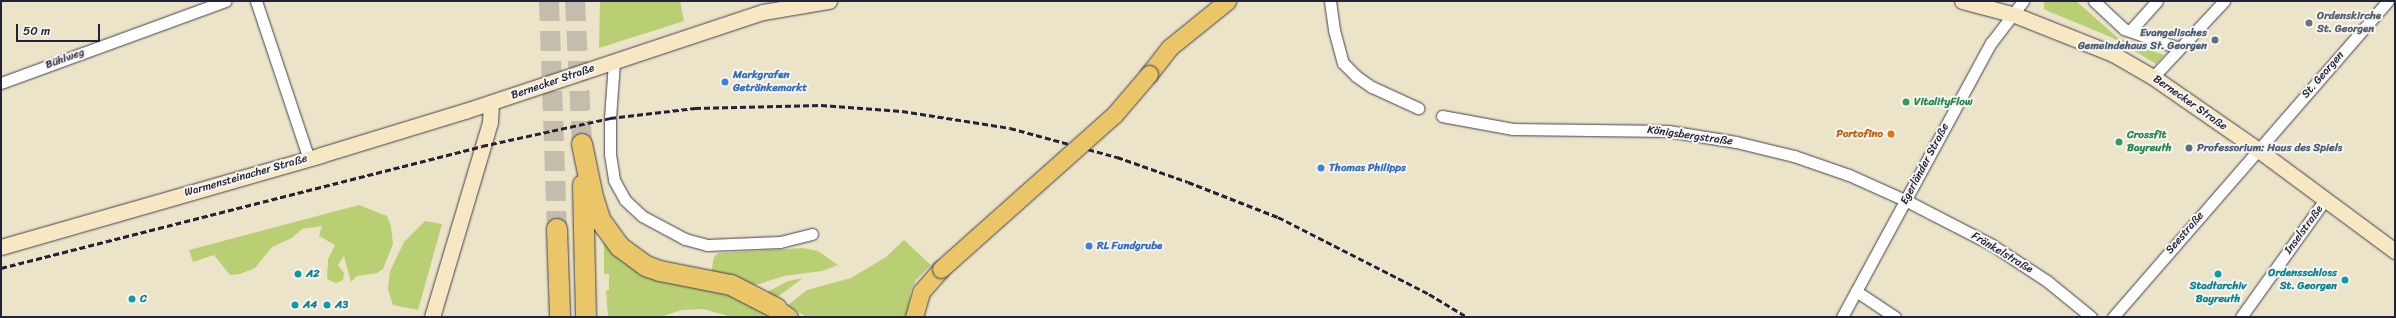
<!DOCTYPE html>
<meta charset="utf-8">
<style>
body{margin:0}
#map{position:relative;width:2396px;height:318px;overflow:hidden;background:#ece4c8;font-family:Sriracha,sans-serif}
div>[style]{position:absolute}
.green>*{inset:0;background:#b9cf73}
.highway-tunnel>*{height:20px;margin-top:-10px;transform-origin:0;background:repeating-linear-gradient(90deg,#c4bdac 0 20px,transparent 0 30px)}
.roads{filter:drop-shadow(0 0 1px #403f50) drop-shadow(0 0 1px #403f50)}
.street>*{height:11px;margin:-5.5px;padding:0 5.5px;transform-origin:5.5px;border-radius:5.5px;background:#fff}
.secondary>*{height:15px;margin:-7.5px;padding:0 7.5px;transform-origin:7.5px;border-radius:7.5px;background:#f7e8c3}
.primary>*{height:17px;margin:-8.5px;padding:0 8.5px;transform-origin:8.5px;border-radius:8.5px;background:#ebc669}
.highway>*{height:20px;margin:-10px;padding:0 10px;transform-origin:10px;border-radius:10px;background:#ebc669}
.rail>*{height:3px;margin-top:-1.5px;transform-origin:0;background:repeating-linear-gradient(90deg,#22223b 0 6px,transparent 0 9px)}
.bridges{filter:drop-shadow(0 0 1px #403f50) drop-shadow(0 0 1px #403f50)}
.primary-bridge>*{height:17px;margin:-8.5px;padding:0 8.5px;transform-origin:8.5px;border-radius:8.5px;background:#ebc669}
.dots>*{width:11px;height:11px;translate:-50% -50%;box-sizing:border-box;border:2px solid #f6f6f2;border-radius:50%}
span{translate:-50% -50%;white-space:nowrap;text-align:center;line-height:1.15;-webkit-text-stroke:4px #f6f6f2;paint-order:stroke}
.worship-label{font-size:11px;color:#5b616d;font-weight:700}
.left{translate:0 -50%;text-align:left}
.service-label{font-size:11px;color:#4e5e75;font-weight:700}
.right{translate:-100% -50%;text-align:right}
.street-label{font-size:11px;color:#22223b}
.shop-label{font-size:11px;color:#366cbe;font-weight:700}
.leisure-label{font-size:11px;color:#27864d;font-weight:700}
.food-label{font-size:11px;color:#c56008;font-weight:700}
.culture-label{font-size:11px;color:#0d838f;font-weight:700}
.frame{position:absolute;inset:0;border:2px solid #22223b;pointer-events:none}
.scale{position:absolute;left:16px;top:24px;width:84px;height:18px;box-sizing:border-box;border:2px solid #22223b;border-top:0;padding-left:5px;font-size:12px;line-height:14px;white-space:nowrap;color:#22223b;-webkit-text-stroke:3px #f6f6f2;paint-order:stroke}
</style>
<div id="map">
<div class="green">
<div style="clip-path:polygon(600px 1px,680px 1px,684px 21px,599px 48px)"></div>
<div style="clip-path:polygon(2044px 1px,2076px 1px,2118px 38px,2164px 55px,2156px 64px,2111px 37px,2050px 12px,2044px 9px)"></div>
<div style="clip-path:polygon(359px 205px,387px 216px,391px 226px,393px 244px,383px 269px,377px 273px,357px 276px,351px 282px,344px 256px,338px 265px,344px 273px,343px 280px,336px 283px,327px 279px,328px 259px,335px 245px,319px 236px,322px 226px,302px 229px,292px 238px,272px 247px,255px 268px,240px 274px,230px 275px,214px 255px,193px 262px,189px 250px)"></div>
<div style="clip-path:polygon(425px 221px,442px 224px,418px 310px,393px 305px,388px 289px,390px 271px,404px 242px)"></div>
<div style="clip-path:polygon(604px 235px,658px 279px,724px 293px,768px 311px,765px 317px,732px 317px,703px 309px,682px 310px,660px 317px,608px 317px,606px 290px,609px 290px,609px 274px,604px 274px)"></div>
<div style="clip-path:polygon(904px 240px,931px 265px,916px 280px,911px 290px,907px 317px,806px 317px,788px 305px,807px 290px,851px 278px,886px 257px)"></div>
<div style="clip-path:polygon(803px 248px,818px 251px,838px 265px,822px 271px,784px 276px,759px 284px,751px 285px,711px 273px,714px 257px,718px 253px)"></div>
<div style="clip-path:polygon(803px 278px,776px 298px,767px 292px,788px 281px)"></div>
</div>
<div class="highway-tunnel">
<div style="left:549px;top:1px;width:228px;rotate:88deg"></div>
<div style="left:575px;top:1px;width:143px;rotate:87.2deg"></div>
</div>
<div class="roads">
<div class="street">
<div style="left:256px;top:1px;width:167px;rotate:71.5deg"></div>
<div style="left:1330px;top:1px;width:29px;rotate:82deg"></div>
<div style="left:1334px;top:30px;width:34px;rotate:75deg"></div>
<div style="left:1343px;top:63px;width:18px;rotate:45deg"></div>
<div style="left:1356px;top:76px;width:19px;rotate:35deg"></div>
<div style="left:1372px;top:87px;width:51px;rotate:24.5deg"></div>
<div style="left:2094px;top:1px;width:41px;rotate:43deg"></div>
<div style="left:2124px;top:29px;width:58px;rotate:19.1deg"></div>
<div style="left:2130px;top:31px;width:40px;rotate:-48deg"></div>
<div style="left:614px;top:62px;width:56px;rotate:94.1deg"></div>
<div style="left:610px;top:118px;width:36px;rotate:90deg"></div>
<div style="left:610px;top:154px;width:26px;rotate:81deg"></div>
<div style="left:614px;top:180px;width:23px;rotate:61deg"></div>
<div style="left:625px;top:200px;width:23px;rotate:43deg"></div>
<div style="left:642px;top:216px;width:49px;rotate:28.1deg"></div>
<div style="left:685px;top:239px;width:23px;rotate:15deg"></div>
<div style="left:707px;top:245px;width:73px;rotate:-2.4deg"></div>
<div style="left:780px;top:242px;width:33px;rotate:-14deg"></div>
<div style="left:2153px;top:77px;width:104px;rotate:-46.9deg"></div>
<div style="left:1px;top:83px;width:239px;rotate:-20.1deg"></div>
<div style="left:1442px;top:116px;width:72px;rotate:10.4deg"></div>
<div style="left:1513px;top:129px;width:155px;rotate:0.7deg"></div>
<div style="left:1668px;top:131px;width:69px;rotate:9.2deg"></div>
<div style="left:1736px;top:142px;width:60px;rotate:13.6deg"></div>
<div style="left:1794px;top:156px;width:58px;rotate:19.1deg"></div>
<div style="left:1849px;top:175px;width:61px;rotate:24.1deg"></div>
<div style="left:1905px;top:200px;width:98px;rotate:27.3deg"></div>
<div style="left:1992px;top:245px;width:66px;rotate:33.2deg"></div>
<div style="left:2047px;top:281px;width:57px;rotate:39.3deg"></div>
<div style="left:1856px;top:291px;width:47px;rotate:33.7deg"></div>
<div style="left:1842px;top:317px;width:312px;rotate:-61.5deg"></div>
<div style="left:1991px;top:43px;width:53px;rotate:-52.7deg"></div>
<div style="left:2113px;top:317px;width:419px;rotate:-49deg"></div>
<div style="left:2241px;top:317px;width:143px;rotate:-54.4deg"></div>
</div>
<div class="secondary">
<div style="left:1962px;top:1px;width:55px;rotate:14.8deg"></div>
<div style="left:2015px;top:15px;width:105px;rotate:21.7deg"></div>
<div style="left:2113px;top:54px;width:46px;rotate:29.9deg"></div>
<div style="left:2153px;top:77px;width:126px;rotate:34.7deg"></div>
<div style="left:2257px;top:149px;width:172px;rotate:36.5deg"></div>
<div style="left:1px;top:247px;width:333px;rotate:-16deg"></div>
<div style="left:321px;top:155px;width:151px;rotate:-17deg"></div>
<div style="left:465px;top:111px;width:314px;rotate:-18.4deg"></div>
<div style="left:763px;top:12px;width:67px;rotate:-9.5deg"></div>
<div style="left:432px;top:317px;width:203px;rotate:-73.4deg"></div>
<div style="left:490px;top:122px;width:19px;rotate:-87deg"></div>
</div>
<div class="primary">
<div style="left:1149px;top:74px;width:33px;rotate:-52deg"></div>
<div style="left:1169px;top:48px;width:75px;rotate:-39deg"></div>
<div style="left:776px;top:308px;width:16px;rotate:35deg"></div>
<div style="left:914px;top:317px;width:26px;rotate:-74deg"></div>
<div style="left:921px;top:292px;width:30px;rotate:-49deg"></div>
</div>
<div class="highway">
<div style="left:582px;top:144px;width:54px;rotate:78.3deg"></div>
<div style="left:593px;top:197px;width:25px;rotate:72deg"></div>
<div style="left:601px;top:221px;width:32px;rotate:54deg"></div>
<div style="left:620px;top:247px;width:32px;rotate:36deg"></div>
<div style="left:646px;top:266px;width:15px;rotate:20deg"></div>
<div style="left:660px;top:271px;width:72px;rotate:11.2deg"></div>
<div style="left:731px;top:285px;width:51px;rotate:27.1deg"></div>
<div style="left:583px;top:185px;width:132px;rotate:88.7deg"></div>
<div style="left:557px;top:229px;width:88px;rotate:88deg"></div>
</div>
</div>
<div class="rail">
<div style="left:1px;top:268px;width:496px;rotate:-14.2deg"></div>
<div style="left:482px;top:146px;width:131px;rotate:-12.3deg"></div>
<div style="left:610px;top:118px;width:86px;rotate:-6.7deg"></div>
<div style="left:695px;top:108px;width:126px;rotate:-1.4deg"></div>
<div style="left:821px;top:105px;width:81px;rotate:4.2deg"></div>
<div style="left:902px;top:111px;width:109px;rotate:8.9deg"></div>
<div style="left:1010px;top:128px;width:111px;rotate:15.2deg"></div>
<div style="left:1117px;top:157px;width:75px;rotate:19.4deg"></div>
<div style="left:1188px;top:182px;width:97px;rotate:21.3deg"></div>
<div style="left:1278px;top:217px;width:169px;rotate:27deg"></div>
<div style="left:1429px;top:294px;width:44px;rotate:31.2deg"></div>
</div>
<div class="bridges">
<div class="primary-bridge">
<div style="left:941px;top:269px;width:232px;rotate:-41.7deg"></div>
<div style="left:1114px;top:115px;width:54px;rotate:-49.5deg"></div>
</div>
</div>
<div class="dots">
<div style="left:2309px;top:23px;background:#6b7280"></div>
<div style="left:2215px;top:40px;background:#5c6f8a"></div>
<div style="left:725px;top:82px;background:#3f7fe0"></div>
<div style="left:1906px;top:102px;background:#2e9e5b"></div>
<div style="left:1891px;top:134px;background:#e8710a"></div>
<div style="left:2119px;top:142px;background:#2e9e5b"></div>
<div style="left:2189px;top:148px;background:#5c6f8a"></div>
<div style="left:1321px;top:168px;background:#3f7fe0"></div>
<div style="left:1089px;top:246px;background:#3f7fe0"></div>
<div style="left:298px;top:274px;background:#0f9aa8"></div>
<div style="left:2218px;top:274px;background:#0f9aa8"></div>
<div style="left:2345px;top:280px;background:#0f9aa8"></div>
<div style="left:132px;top:299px;background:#0f9aa8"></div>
<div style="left:295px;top:305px;background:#0f9aa8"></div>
<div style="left:327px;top:305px;background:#0f9aa8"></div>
</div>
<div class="worship-label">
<span class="left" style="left:2317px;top:23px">Ordenskirche<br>St. Georgen</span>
</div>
<div class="service-label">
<span class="right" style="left:2207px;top:40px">Evangelisches<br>Gemeindehaus St. Georgen</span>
<span class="left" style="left:2197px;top:148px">Professorium: Haus des Spiels</span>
</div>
<div class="street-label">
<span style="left:65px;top:59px;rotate:-20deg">Bühlweg</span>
<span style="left:2323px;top:75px;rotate:-49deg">St. Georgen</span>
<span style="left:553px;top:82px;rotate:-19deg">Bernecker Straße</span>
<span style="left:2190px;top:103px;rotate:35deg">Bernecker Straße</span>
<span style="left:1690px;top:136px;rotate:8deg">Königsbergstraße</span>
<span style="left:1925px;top:164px;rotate:-62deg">Egerländer Straße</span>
<span style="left:246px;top:176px;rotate:-16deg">Warmensteinacher Straße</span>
<span style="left:2304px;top:230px;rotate:-54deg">Inselstraße</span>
<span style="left:2185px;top:233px;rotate:-49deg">Seestraße</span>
<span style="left:2002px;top:253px;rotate:31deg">Fränkelstraße</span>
</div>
<div class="shop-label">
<span class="left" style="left:733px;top:82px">Markgrafen<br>Getränkemarkt</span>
<span class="left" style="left:1329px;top:168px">Thomas Philipps</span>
<span class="left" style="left:1097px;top:246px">RL Fundgrube</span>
</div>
<div class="leisure-label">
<span class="left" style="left:1914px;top:102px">VitalityFlow</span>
<span class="left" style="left:2127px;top:142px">Crossfit<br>Bayreuth</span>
</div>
<div class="food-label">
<span class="right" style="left:1883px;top:134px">Portofino</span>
</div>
<div class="culture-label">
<span class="left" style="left:306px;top:274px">A2</span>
<span class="right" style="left:2337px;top:280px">Ordensschloss<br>St. Georgen</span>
<span style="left:2218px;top:293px">Stadtarchiv<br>Bayreuth</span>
<span class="left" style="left:140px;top:299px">C</span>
<span class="left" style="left:303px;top:305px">A4</span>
<span class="left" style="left:335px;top:305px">A3</span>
</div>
<div class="frame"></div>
<div class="scale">50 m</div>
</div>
